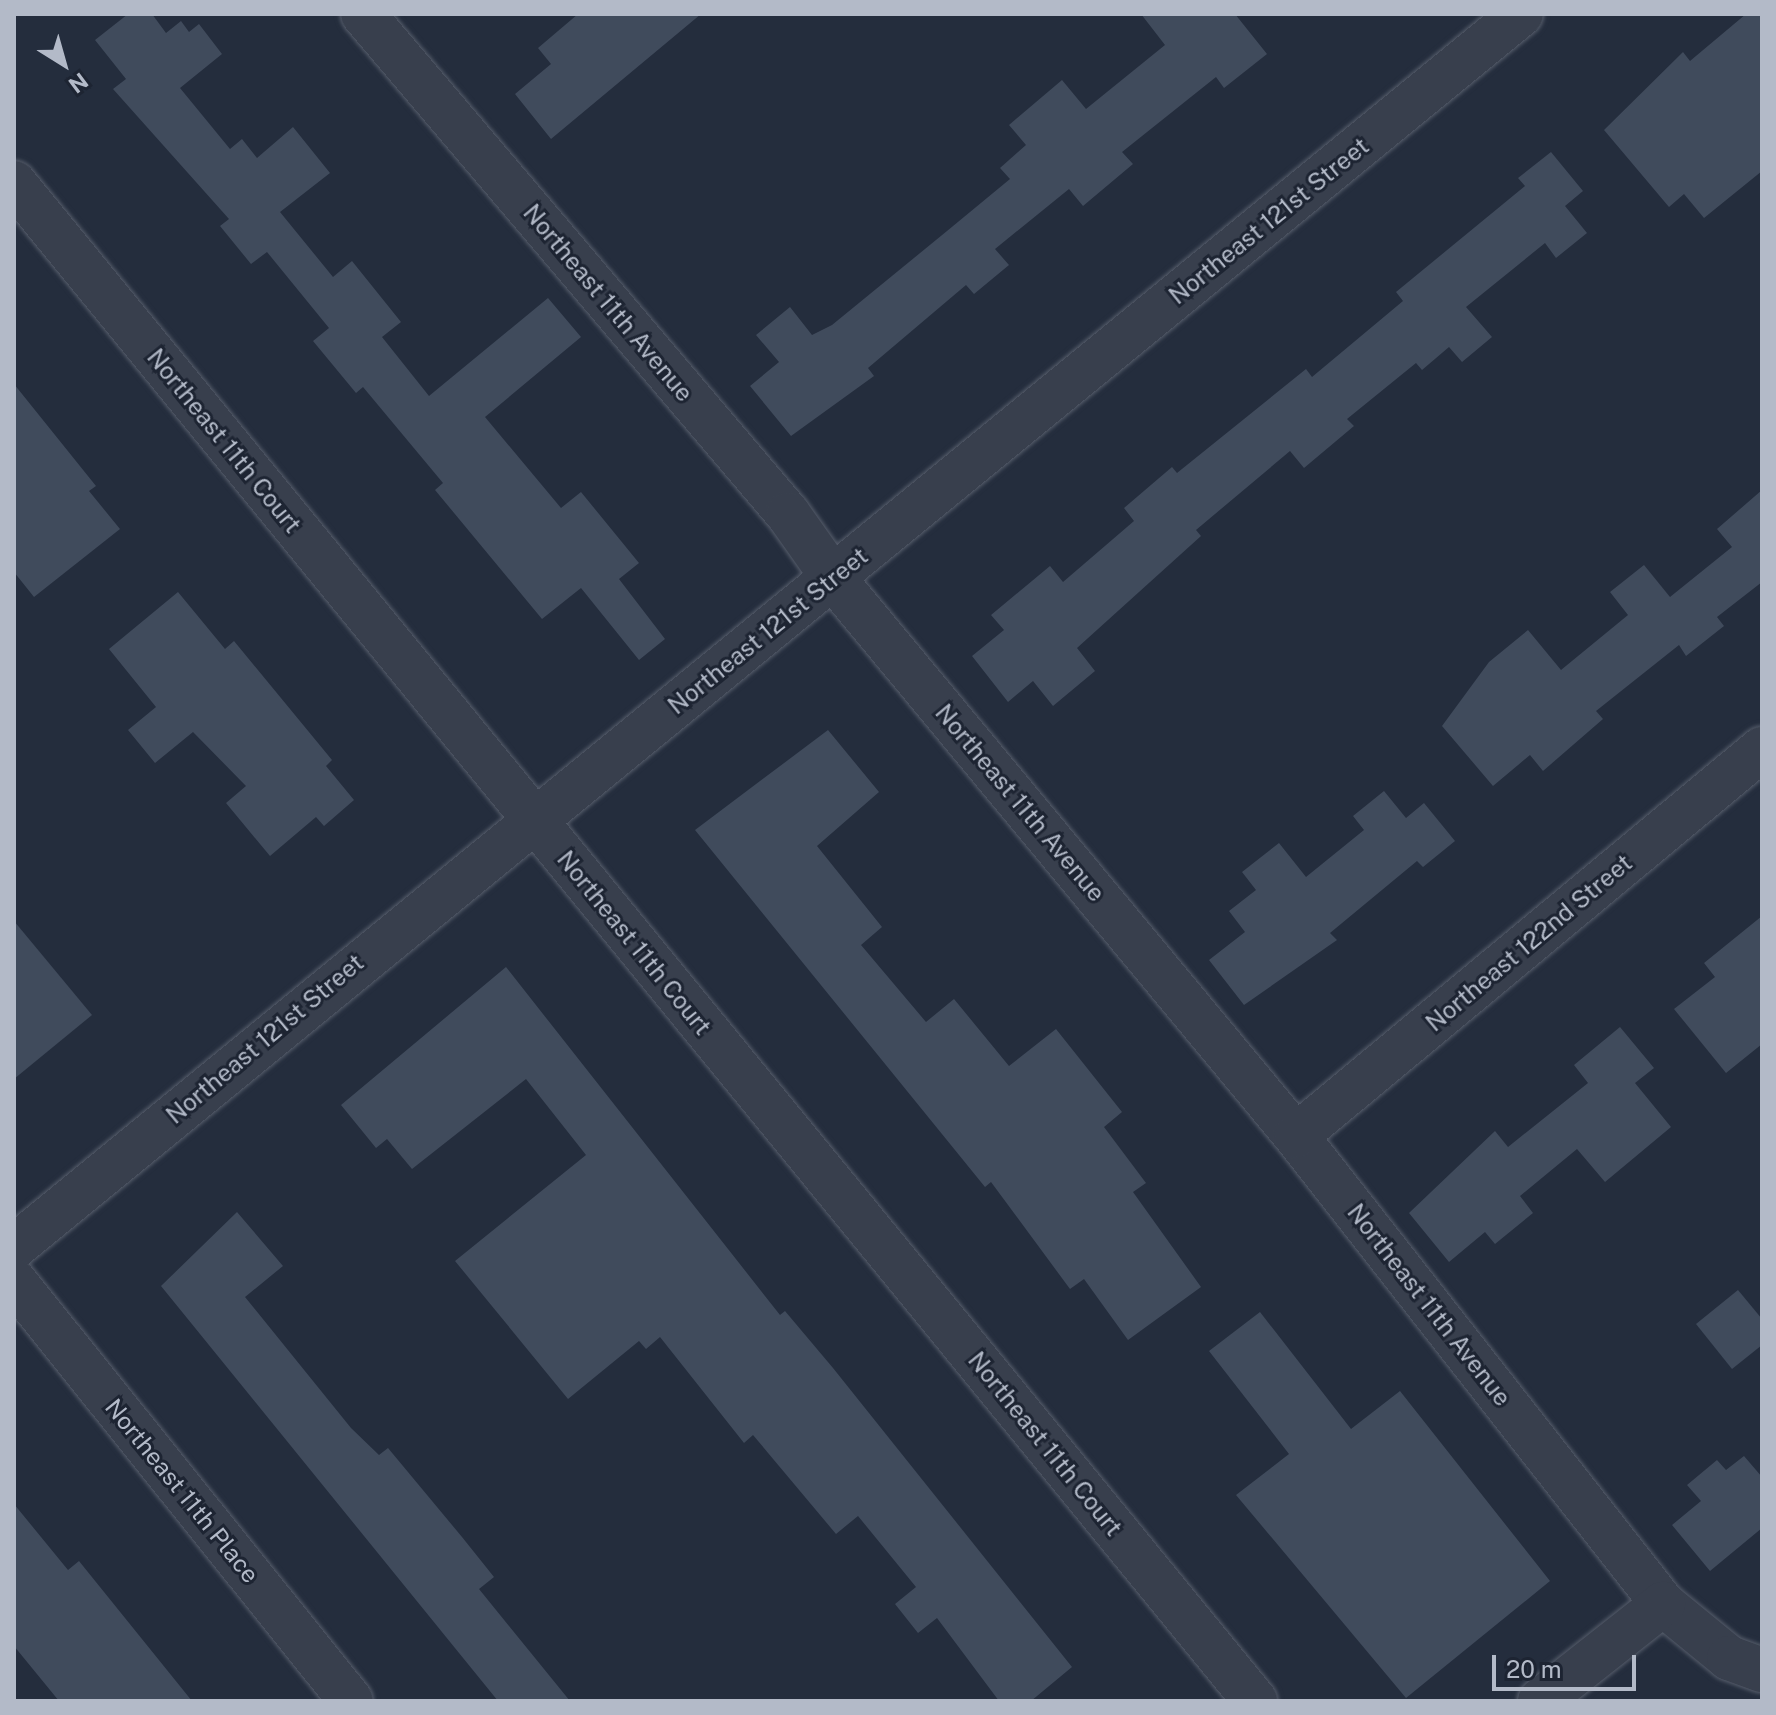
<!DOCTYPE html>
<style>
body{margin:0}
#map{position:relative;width:1776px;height:1715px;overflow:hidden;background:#242d3d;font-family:"Public Sans",sans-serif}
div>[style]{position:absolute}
.building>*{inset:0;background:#404b5c}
.roads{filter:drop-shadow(0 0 2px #565d6b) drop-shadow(0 0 2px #565d6b)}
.street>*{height:44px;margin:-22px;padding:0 22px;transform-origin:22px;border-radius:22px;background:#383f4d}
span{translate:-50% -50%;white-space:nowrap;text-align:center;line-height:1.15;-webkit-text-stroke:6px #1d2432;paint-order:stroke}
.street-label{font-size:24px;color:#b3bac8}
.frame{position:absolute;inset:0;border:16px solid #b3bac8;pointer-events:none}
.north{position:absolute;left:24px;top:24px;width:80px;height:80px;-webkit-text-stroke:6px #1d2432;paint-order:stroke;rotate:143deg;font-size:22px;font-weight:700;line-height:32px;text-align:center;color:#b3bac8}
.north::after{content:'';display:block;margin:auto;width:28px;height:36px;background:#b3bac8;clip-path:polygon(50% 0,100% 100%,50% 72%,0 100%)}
.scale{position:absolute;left:1492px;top:1655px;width:144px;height:36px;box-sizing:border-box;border:4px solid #b3bac8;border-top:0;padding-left:10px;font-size:24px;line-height:28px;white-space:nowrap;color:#b3bac8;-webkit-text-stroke:6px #1d2432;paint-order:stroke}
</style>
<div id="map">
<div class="building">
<div style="clip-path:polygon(128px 14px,152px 14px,166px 33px,181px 21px,189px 32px,199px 24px,222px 54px,180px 88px,230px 149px,242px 139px,257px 158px,293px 127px,330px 173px,280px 212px,333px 277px,352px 261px,401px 322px,382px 337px,429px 396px,548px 298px,581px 337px,485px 417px,561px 508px,581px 492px,639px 563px,619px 579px,665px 639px,639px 660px,581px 588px,542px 619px,435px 490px,443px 483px,363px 387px,356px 393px,313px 341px,329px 328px,267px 252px,251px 264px,220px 226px,229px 219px,113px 89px,126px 79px,95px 40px)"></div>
<div style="clip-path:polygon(578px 14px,701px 14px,551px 139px,515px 94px,551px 64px,538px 48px)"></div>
<div style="clip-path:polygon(1141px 14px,1235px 14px,1267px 54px,1224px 88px,1216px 77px,1122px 152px,1133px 164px,1083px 206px,1069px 189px,995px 249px,1009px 265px,974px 294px,966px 285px,868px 368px,874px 376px,791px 436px,750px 386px,779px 362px,756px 335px,790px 307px,812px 335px,832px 325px,947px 231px,1010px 179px,1000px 168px,1026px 145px,1009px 125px,1062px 80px,1086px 109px,1165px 45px)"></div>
<div style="clip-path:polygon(1746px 14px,1762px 14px,1762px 171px,1704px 218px,1684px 194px,1669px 207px,1604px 130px,1683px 52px,1690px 61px)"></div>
<div style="clip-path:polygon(1551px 152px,1583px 191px,1565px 206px,1587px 233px,1556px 258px,1545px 243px,1466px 307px,1492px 337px,1462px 362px,1449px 347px,1422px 370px,1416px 363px,1347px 419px,1354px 426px,1304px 468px,1290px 451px,1196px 530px,1201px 536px,1077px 648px,1095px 671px,1053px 706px,1033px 681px,1008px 702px,972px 656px,1004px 630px,991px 615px,1050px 566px,1063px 582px,1134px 521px,1124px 508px,1172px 467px,1177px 473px,1306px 369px,1312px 377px,1403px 301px,1396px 292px,1525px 186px,1518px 178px)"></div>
<div style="clip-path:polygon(14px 384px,96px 486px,89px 491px,120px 529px,34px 597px,14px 572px)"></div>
<div style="clip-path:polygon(1762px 490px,1762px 582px,1717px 617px,1724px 626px,1686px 656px,1679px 645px,1596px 711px,1603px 719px,1543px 771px,1530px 755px,1493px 786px,1442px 726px,1489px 662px,1528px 630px,1561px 670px,1628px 615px,1610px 592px,1644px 565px,1670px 597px,1732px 547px,1717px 529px)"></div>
<div style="clip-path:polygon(178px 592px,225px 649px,234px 641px,332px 760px,326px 766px,354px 800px,324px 826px,316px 817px,270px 856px,226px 803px,246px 786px,193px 732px,155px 763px,128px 730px,156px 707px,109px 649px)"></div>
<div style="clip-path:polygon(828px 730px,879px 792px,817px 846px,882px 927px,861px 945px,926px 1022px,954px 999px,1009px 1066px,1056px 1029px,1122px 1112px,1104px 1127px,1146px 1183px,1133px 1192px,1201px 1287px,1128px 1340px,1084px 1279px,1070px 1289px,991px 1182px,985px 1187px,695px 830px)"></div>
<div style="clip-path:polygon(1384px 791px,1406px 818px,1424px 803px,1455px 841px,1423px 867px,1417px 861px,1330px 933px,1337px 940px,1244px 1005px,1209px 960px,1245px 932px,1229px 911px,1256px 890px,1242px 872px,1279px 843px,1306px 877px,1364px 830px,1353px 816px)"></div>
<div style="clip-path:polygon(1762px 916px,1762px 1044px,1726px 1073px,1674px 1009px,1715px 977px,1704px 963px)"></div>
<div style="clip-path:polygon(14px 921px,92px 1015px,14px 1079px)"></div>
<div style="clip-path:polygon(506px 967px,780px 1315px,785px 1311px,833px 1368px,1072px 1667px,1031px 1701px,999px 1701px,937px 1618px,918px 1633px,895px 1604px,916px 1587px,858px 1516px,836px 1534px,753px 1435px,744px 1443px,660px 1337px,646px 1349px,639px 1341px,568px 1399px,496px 1311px,455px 1261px,586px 1155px,526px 1079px,412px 1169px,387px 1139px,376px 1148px,341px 1105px)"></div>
<div style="clip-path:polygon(1620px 1027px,1654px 1068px,1635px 1083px,1671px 1127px,1605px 1182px,1577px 1149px,1520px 1196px,1533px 1213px,1495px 1244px,1485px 1232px,1449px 1262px,1409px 1213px,1495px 1131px,1508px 1147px,1588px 1083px,1574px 1065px)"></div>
<div style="clip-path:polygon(237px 1212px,283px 1266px,245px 1297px,351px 1428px,379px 1455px,388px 1448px,462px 1537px,494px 1577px,479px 1589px,570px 1701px,498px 1701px,161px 1286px)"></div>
<div style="clip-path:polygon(1738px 1290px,1762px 1319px,1762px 1345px,1732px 1369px,1696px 1324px)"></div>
<div style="clip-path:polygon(1260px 1312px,1351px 1429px,1400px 1391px,1550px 1581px,1406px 1698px,1236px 1495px,1289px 1454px,1209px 1351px)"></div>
<div style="clip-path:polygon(1744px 1456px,1762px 1477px,1762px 1528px,1710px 1571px,1672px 1525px,1701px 1501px,1687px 1485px,1717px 1460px,1726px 1470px)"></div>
<div style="clip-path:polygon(14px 1504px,68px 1570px,79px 1561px,192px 1701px,59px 1701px,14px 1646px)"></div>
</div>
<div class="roads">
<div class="street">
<div style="left:363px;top:14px;width:656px;rotate:49.64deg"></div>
<div style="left:788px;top:514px;width:80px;rotate:54.7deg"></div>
<div style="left:834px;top:579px;width:724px;rotate:50.33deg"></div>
<div style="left:1296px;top:1136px;width:595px;rotate:51.9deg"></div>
<div style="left:1663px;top:1604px;width:85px;rotate:39.3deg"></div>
<div style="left:1729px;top:1658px;width:35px;rotate:20deg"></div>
<div style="left:14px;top:183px;width:1961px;rotate:50.73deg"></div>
<div style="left:1296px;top:1136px;width:606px;rotate:-39.71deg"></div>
<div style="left:14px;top:1247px;width:1947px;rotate:-39.29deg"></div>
<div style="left:14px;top:1281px;width:538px;rotate:51.26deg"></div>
<div style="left:1540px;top:1701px;width:157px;rotate:-38.3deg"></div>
</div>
</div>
<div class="street-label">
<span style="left:1269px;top:221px;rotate:-39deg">Northeast 121st Street</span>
<span style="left:608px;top:303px;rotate:50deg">Northeast 11th Avenue</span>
<span style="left:224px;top:441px;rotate:51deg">Northeast 11th Court</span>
<span style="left:768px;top:631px;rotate:-39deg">Northeast 121st Street</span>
<span style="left:1020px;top:803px;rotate:50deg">Northeast 11th Avenue</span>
<span style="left:634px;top:943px;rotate:51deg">Northeast 11th Court</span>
<span style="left:1529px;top:943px;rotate:-40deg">Northeast 122nd Street</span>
<span style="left:265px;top:1039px;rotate:-40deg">Northeast 121st Street</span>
<span style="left:1429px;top:1305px;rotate:52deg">Northeast 11th Avenue</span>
<span style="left:1045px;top:1444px;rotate:51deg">Northeast 11th Court</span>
<span style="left:182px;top:1491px;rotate:51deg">Northeast 11th Place</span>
</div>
<div class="frame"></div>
<div class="north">N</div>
<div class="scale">20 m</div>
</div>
